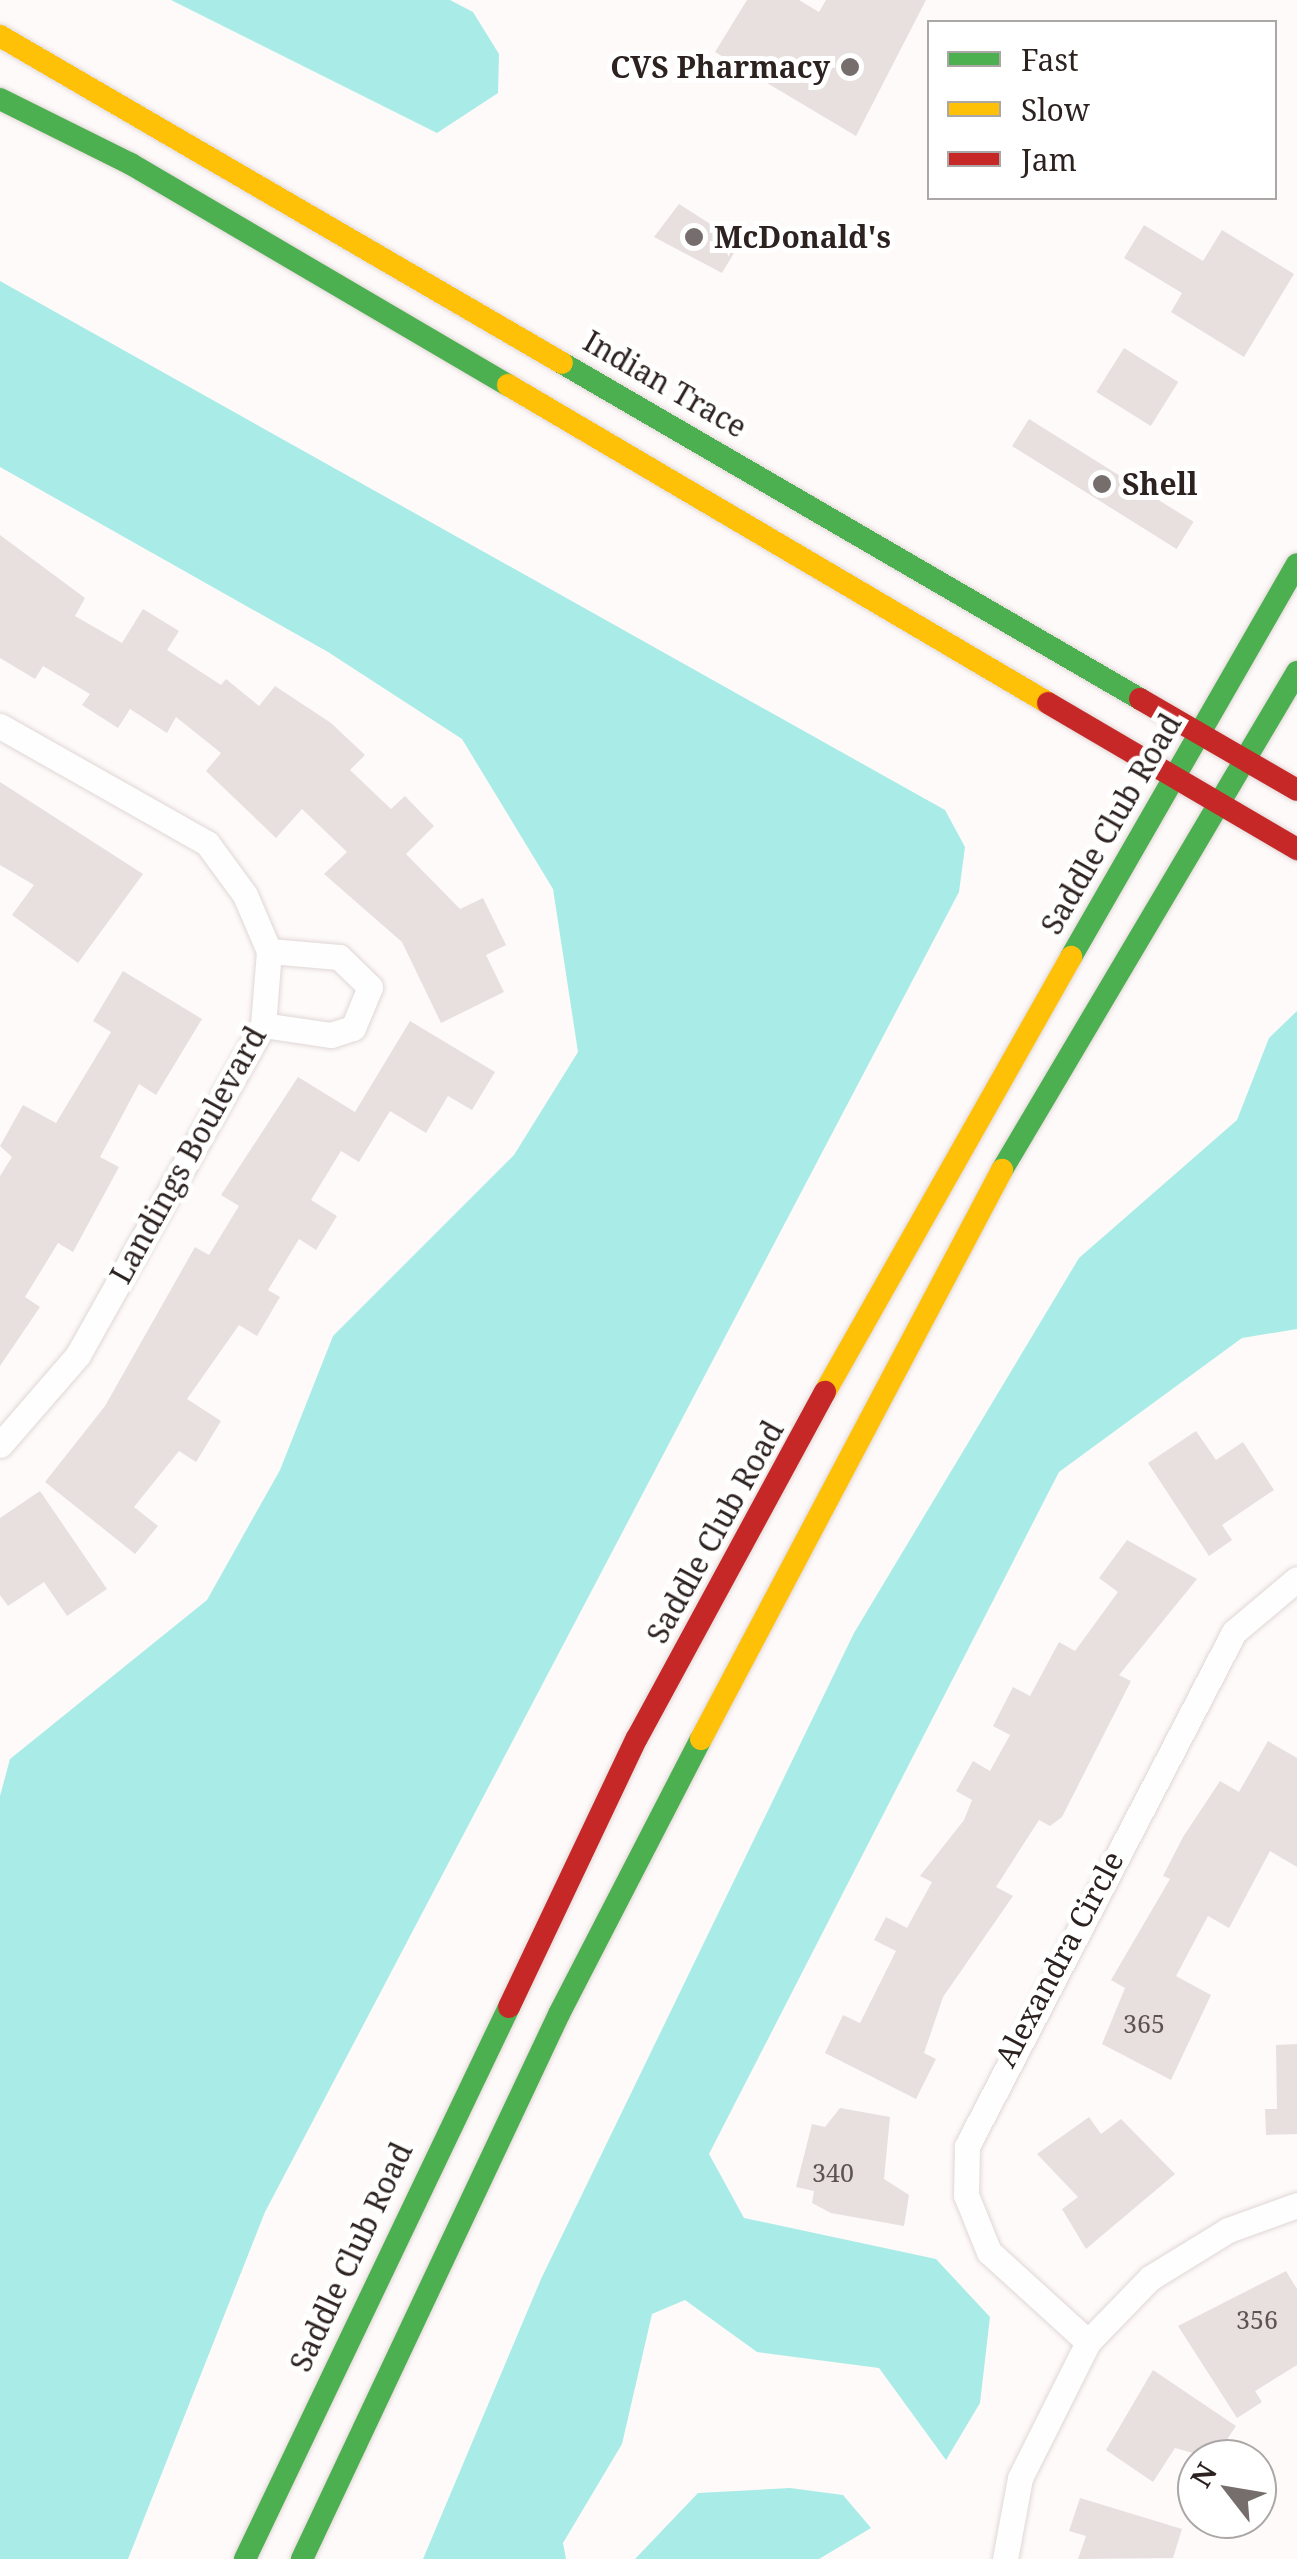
<!DOCTYPE html>
<style>
body{margin:0}
#map{position:relative;width:1297px;height:2559px;overflow:hidden;background:#fefaf9;font-family:"Noto Serif",serif}
div>[style]{position:absolute}
.water>*{inset:0;background:#a9ece7}
.building>*{inset:0;background:#e7e0df;transform-origin:0 0}
.roads{filter:drop-shadow(0 0 2px #dfd7d6) drop-shadow(0 0 2px #dfd7d6)}
.street>*{height:25px;margin:-12.5px;padding:0 12.5px;transform-origin:12.5px;border-radius:12.5px;background:#fffefe}
.fast>*{height:22px;margin:-11px;padding:0 11px;transform-origin:11px;border-radius:11px;background:#4caf50}
.slow>*{height:22px;margin:-11px;padding:0 11px;transform-origin:11px;border-radius:11px;background:#ffc107}
.jam>*{height:22px;margin:-11px;padding:0 11px;transform-origin:11px;border-radius:11px;background:#c62828}
.dots>*{width:28px;height:28px;translate:-50% -50%;box-sizing:border-box;border:5px solid #fff;border-radius:50%}
span{translate:-50% -50%;white-space:nowrap;text-align:center;line-height:1.15;-webkit-text-stroke:10px #fff;paint-order:stroke}
.number-label{font-size:25px;color:#5d5452}
.number-label span{-webkit-text-stroke-width:0}
.poi-label{font-size:30px;color:#2c2220;font-weight:700}
.right{translate:-100% -50%;text-align:right}
.left{translate:0 -50%;text-align:left}
.street-label{font-size:30px;color:#2c2220}
.legend{position:absolute;left:927px;top:20px;width:350px;height:180px;box-sizing:border-box;background:#fff;border:2px solid #aba7a6;margin:0;padding:12px 18px;list-style:none;font-size:30px;color:#2c2220}
.legend li{display:flex;align-items:center;gap:20px;height:50px}
.legend b{width:50px;border:2px solid #aba7a6}
.north{position:absolute;left:1177px;top:2439px;width:100px;height:100px;box-sizing:border-box;background:#fff;border:2px solid #aba7a6;border-radius:50%;rotate:301deg;font-size:28px;font-weight:700;line-height:40px;text-align:center;color:#2c2220}
.north::after{content:'';display:block;margin:auto;width:35px;height:45px;background:#766e6c;clip-path:polygon(50% 0,100% 100%,50% 72%,0 100%)}
</style>
<div id="map">
<div class="water">
<div style="clip-path:polygon(171px 0,450px 0,473px 12px,499px 54px,498px 93px,437px 133px)"></div>
<div style="clip-path:polygon(0 281px,945px 810px,965px 847px,959px 892px,265px 2212px,128px 2559px,0 2559px,0 1796px,10px 1759px,207px 1600px,280px 1470px,333px 1336px,514px 1155px,578px 1052px,553px 889px,462px 739px,328px 652px,0 467px)"></div>
<div style="clip-path:polygon(1297px 1011px,1297px 1329px,1242px 1338px,1059px 1472px,709px 2154px,744px 2218px,936px 2259px,990px 2317px,980px 2403px,946px 2460px,879px 2368px,757px 2352px,685px 2300px,652px 2314px,622px 2444px,563px 2543px,566px 2559px,423px 2559px,541px 2279px,854px 1633px,1079px 1258px,1237px 1120px,1269px 1038px)"></div>
<div style="clip-path:polygon(790px 2488px,843px 2495px,871px 2528px,819px 2559px,635px 2559px,698px 2493px)"></div>
</div>
<div class="building">
<div style="clip-path:polygon(747px 0,799px 0,819px 12px,826px 0,926px 0,856px 136px,715px 52px)"></div>
<div style="clip-path:polygon(679px 204px,740px 243px,722px 273px,654px 237px)"></div>
<div style="clip-path:polygon(1144px 225px,1203px 261px,1222px 230px,1294px 274px,1244px 357px,1171px 312px,1182px 293px,1124px 258px)"></div>
<div style="left:1124px;top:348px;width:64px;height:52px;rotate:32deg"></div>
<div style="left:1029px;top:419px;width:194px;height:32px;rotate:32deg"></div>
<div style="clip-path:polygon(0 535px,85px 598px,75px 616px,122px 643px,143px 609px,179px 631px,167px 650px,221px 685px,226px 679px,259px 706px,275px 686px,331px 723px,365px 755px,350px 770px,391px 809px,405px 796px,434px 826px,406px 854px,460px 909px,483px 898px,506px 945px,486px 955px,504px 992px,441px 1023px,402px 942px,324px 874px,347px 852px,302px 809px,276px 838px,206px 771px,221px 753px,176px 717px,167px 733px,130px 709px,118px 728px,82px 705px,90px 694px,43px 666px,35px 679px,0 658px)"></div>
<div style="clip-path:polygon(0 782px,143px 874px,78px 963px,12px 915px,34px 885px,0 865px)"></div>
<div style="clip-path:polygon(123px 971px,202px 1019px,156px 1095px,139px 1084px,100px 1157px,119px 1167px,73px 1252px,58px 1243px,25px 1297px,40px 1307px,0 1366px,0 1176px,12px 1157px,0 1146px,23px 1105px,56px 1123px,111px 1032px,93px 1021px)"></div>
<div style="clip-path:polygon(410px 1021px,495px 1072px,472px 1110px,448px 1096px,426px 1133px,390px 1111px,359px 1162px,341px 1151px,311px 1200px,337px 1216px,316px 1250px,299px 1239px,268px 1290px,280px 1297px,257px 1336px,239px 1325px,187px 1399px,221px 1421px,196px 1462px,179px 1451px,134px 1507px,158px 1526px,135px 1554px,45px 1482px,105px 1406px,195px 1247px,209px 1255px,239px 1206px,221px 1195px,298px 1077px,355px 1112px)"></div>
<div style="clip-path:polygon(1196px 1431px,1216px 1460px,1243px 1442px,1274px 1490px,1222px 1525px,1232px 1540px,1209px 1556px,1148px 1463px)"></div>
<div style="clip-path:polygon(40px 1491px,107px 1589px,67px 1616px,44px 1582px,8px 1606px,0 1595px,0 1518px)"></div>
<div style="clip-path:polygon(1127px 1540px,1197px 1579px,1119px 1675px,1131px 1681px,1062px 1817px,1050px 1826px,1039px 1820px,996px 1887px,1013px 1896px,943px 1997px,924px 2053px,936px 2059px,916px 2099px,825px 2053px,843px 2015px,860px 2023px,896px 1951px,874px 1940px,886px 1917px,907px 1928px,932px 1882px,920px 1876px,964px 1820px,972px 1800px,956px 1791px,973px 1761px,990px 1771px,1010px 1735px,993px 1726px,1013px 1687px,1030px 1696px,1059px 1642px,1075px 1651px,1118px 1592px,1099px 1578px)"></div>
<div style="clip-path:polygon(1268px 1741px,1297px 1758px,1297px 1867px,1270px 1851px,1229px 1928px,1208px 1916px,1176px 1976px,1211px 1995px,1171px 2080px,1102px 2044px,1125px 1988px,1111px 1980px,1170px 1879px,1163px 1876px,1183px 1837px,1220px 1781px,1239px 1792px)"></div>
<div style="clip-path:polygon(1297px 2044px,1297px 2134px,1266px 2135px,1265px 2109px,1277px 2109px,1276px 2045px)"></div>
<div style="clip-path:polygon(840px 2108px,890px 2117px,884px 2179px,909px 2195px,904px 2226px,831px 2213px,812px 2203px,814px 2191px,796px 2187px,812px 2124px,825px 2127px)"></div>
<div style="clip-path:polygon(1089px 2117px,1101px 2134px,1121px 2119px,1175px 2174px,1086px 2249px,1062px 2209px,1078px 2197px,1037px 2154px)"></div>
<div style="clip-path:polygon(1286px 2271px,1297px 2289px,1297px 2365px,1255px 2391px,1262px 2402px,1237px 2418px,1178px 2326px)"></div>
<div style="clip-path:polygon(1153px 2370px,1236px 2426px,1214px 2459px,1175px 2448px,1153px 2482px,1106px 2450px)"></div>
<div style="clip-path:polygon(1080px 2498px,1182px 2529px,1173px 2558px,1078px 2559px,1086px 2536px,1069px 2531px)"></div>
</div>
<div class="roads">
<div class="street">
<div style="left:0;top:726px;width:238px;rotate:29.5deg"></div>
<div style="left:207px;top:843px;width:64px;rotate:53.8deg"></div>
<div style="left:245px;top:895px;width:61px;rotate:66.8deg"></div>
<div style="left:269px;top:951px;width:74px;rotate:94.6deg"></div>
<div style="left:263px;top:1025px;width:378px;rotate:119.3deg"></div>
<div style="left:78px;top:1355px;width:119px;rotate:130.9deg"></div>
<div style="left:263px;top:1025px;width:69px;rotate:8.4deg"></div>
<div style="left:331px;top:1035px;width:23px;rotate:-18deg"></div>
<div style="left:353px;top:1028px;width:44px;rotate:-67.5deg"></div>
<div style="left:370px;top:987px;width:43px;rotate:-135.9deg"></div>
<div style="left:339px;top:957px;width:70px;rotate:-175.1deg"></div>
<div style="left:1088px;top:2342px;width:134px;rotate:-137.7deg"></div>
<div style="left:989px;top:2252px;width:61px;rotate:-112deg"></div>
<div style="left:966px;top:2195px;width:49px;rotate:-88.8deg"></div>
<div style="left:967px;top:2146px;width:579px;rotate:-62.55deg"></div>
<div style="left:1234px;top:1632px;width:82px;rotate:-40.1deg"></div>
<div style="left:1005px;top:2559px;width:82px;rotate:-79.5deg"></div>
<div style="left:1020px;top:2478px;width:152px;rotate:-63.4deg"></div>
<div style="left:1088px;top:2342px;width:89px;rotate:-45.9deg"></div>
<div style="left:1150px;top:2278px;width:92px;rotate:-31.6deg"></div>
<div style="left:1228px;top:2230px;width:73px;rotate:-19.9deg"></div>
</div>
<div class="fast">
<div style="left:0;top:99px;width:146px;rotate:26.4deg"></div>
<div style="left:131px;top:164px;width:437px;rotate:30.4deg"></div>
<div style="left:562px;top:363px;width:669px;rotate:30.17deg"></div>
<div style="left:1071px;top:957px;width:453px;rotate:-60.1deg"></div>
<div style="left:1002px;top:1170px;width:579px;rotate:-59.36deg"></div>
<div style="left:245px;top:2559px;width:612px;rotate:-64.44deg"></div>
<div style="left:302px;top:2559px;width:603px;rotate:-64.75deg"></div>
<div style="left:559px;top:2014px;width:309px;rotate:-62.7deg"></div>
</div>
<div class="slow">
<div style="left:0;top:36px;width:650px;rotate:30.19deg"></div>
<div style="left:508px;top:385px;width:627px;rotate:30.49deg"></div>
<div style="left:825px;top:1392px;width:500px;rotate:-60.5deg"></div>
<div style="left:701px;top:1739px;width:644px;rotate:-62.12deg"></div>
</div>
<div class="jam">
<div style="left:1140px;top:699px;width:181px;rotate:30.1deg"></div>
<div style="left:1048px;top:703px;width:289px;rotate:30.4deg"></div>
<div style="left:509px;top:2007px;width:298px;rotate:-64.6deg"></div>
<div style="left:637px;top:1738px;width:394px;rotate:-61.5deg"></div>
</div>
</div>
<div class="dots">
<div style="left:850px;top:67px;background:#766e6c"></div>
<div style="left:694px;top:237px;background:#766e6c"></div>
<div style="left:1102px;top:484px;background:#766e6c"></div>
</div>
<div class="number-label">
<span style="left:1144px;top:2023px">365</span>
<span style="left:833px;top:2172px">340</span>
<span style="left:1257px;top:2319px">356</span>
</div>
<div class="poi-label">
<span class="right" style="left:830px;top:67px">CVS Pharmacy</span>
<span class="left" style="left:714px;top:237px">McDonald's</span>
<span class="left" style="left:1122px;top:484px">Shell</span>
</div>
<div class="street-label">
<span style="left:665px;top:384px;rotate:30deg">Indian Trace</span>
<span style="left:1111px;top:824px;rotate:-60deg">Saddle Club Road</span>
<span style="left:188px;top:1155px;rotate:-61deg">Landings Boulevard</span>
<span style="left:715px;top:1532px;rotate:-61deg">Saddle Club Road</span>
<span style="left:1059px;top:1959px;rotate:-62deg">Alexandra Circle</span>
<span style="left:351px;top:2257px;rotate:-65deg">Saddle Club Road</span>
</div>
<ul class="legend">
<li><b style="height:12px;background:#4caf50"></b>Fast</li>
<li><b style="height:12px;background:#ffc107"></b>Slow</li>
<li><b style="height:12px;background:#c62828"></b>Jam</li>
</ul>
<div class="north">N</div>
</div>
